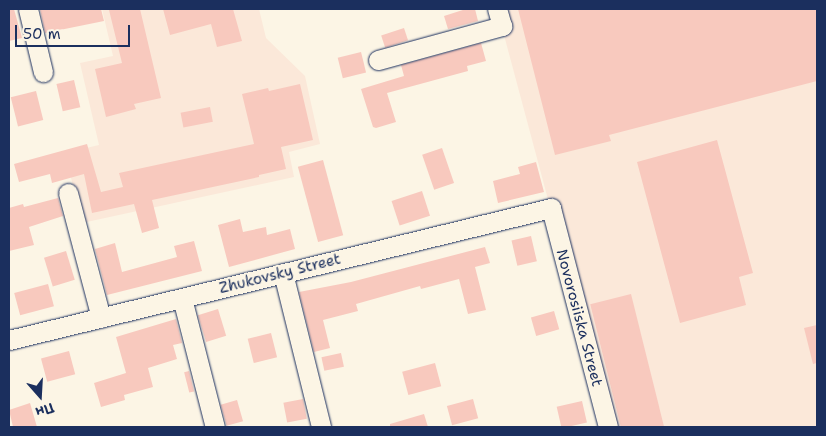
<!DOCTYPE html>
<meta charset="utf-8">
<style>
body{margin:0}
#map{position:relative;width:826px;height:436px;overflow:hidden;background:#fcf5e5;font-family:"Shantell Sans",sans-serif}
div>[style]{position:absolute}
.built>*{inset:0;background:#fbe8d9}
.building>*{inset:0;background:#f8c9be;transform-origin:0 0}
.roads{filter:drop-shadow(0 0 1px #1b2f5e) drop-shadow(0 0 1px #1b2f5e)}
.minor>*{height:19px;margin:-9.5px;padding:0 9.5px;transform-origin:9.5px;border-radius:9.5px;background:#fcf5e5}
span{translate:-50% -50%;white-space:nowrap;text-align:center;line-height:1.15;-webkit-text-stroke:4px #fcf5e5;paint-order:stroke}
.street-label{font-size:15px;color:#1b2f5e}
.frame{position:absolute;inset:0;border:10px solid #1b2f5e;pointer-events:none}
.north{position:absolute;left:15px;top:371px;width:50px;height:50px;-webkit-text-stroke:4px #fcf5e5;paint-order:stroke;rotate:161deg;font-size:14px;font-weight:700;line-height:20px;text-align:center;color:#1b2f5e}
.north::after{content:'';display:block;margin:auto;width:18px;height:22px;background:#1b2f5e;clip-path:polygon(50% 0,100% 100%,50% 72%,0 100%)}
.scale{position:absolute;left:15px;top:25px;width:115px;height:22px;box-sizing:border-box;border:2px solid #1b2f5e;border-top:0;padding-left:6px;font-size:15px;line-height:18px;white-space:nowrap;color:#1b2f5e;-webkit-text-stroke:4px #fcf5e5;paint-order:stroke}
</style>
<div id="map">
<div class="built">
<div style="clip-path:polygon(102px 9px,259px 9px,266px 38px,305px 76px,320px 144px,289px 152px,294px 177px,82px 223px,65px 153px,99px 145px,80px 63px,113px 56px)"></div>
<div style="clip-path:polygon(497px 9px,817px 9px,817px 427px,609px 427px)"></div>
</div>
<div class="building">
<div style="clip-path:polygon(9px 9px,14px 9px,22px 38px,9px 41px)"></div>
<div style="clip-path:polygon(40px 9px,101px 9px,104px 21px,45px 33px)"></div>
<div style="clip-path:polygon(116px 9px,140px 9px,161px 98px,134px 104px,136px 109px,106px 117px,95px 69px,122px 63px,109px 10px)"></div>
<div style="clip-path:polygon(163px 9px,233px 9px,242px 41px,217px 47px,211px 24px,170px 35px)"></div>
<div style="clip-path:polygon(466px 9px,475px 9px,478px 21px,448px 29px,444px 16px)"></div>
<div style="clip-path:polygon(518px 9px,817px 9px,817px 81px,609px 135px,611px 141px,555px 155px)"></div>
<div style="left:404px;top:28px;width:13px;height:24px;rotate:72deg"></div>
<div style="clip-path:polygon(481px 43px,486px 61px,467px 66px,468px 71px,387px 93px,396px 122px,376px 128px,373px 127px,361px 89px,404px 76px,401px 65px)"></div>
<div style="left:361px;top:52px;width:21px;height:24px;rotate:76deg"></div>
<div style="left:74px;top:80px;width:28px;height:18px;rotate:77deg"></div>
<div style="clip-path:polygon(300px 84px,313px 140px,281px 147px,286px 169px,259px 175px,259px 177px,152px 200px,159px 228px,142px 233px,134px 204px,92px 213px,84px 174px,52px 183px,50px 174px,19px 182px,14px 164px,87px 144px,101px 192px,123px 187px,119px 173px,254px 144px,242px 94px,268px 88px,269px 91px)"></div>
<div style="left:36px;top:91px;width:30px;height:26px;rotate:76deg"></div>
<div style="left:210px;top:107px;width:15px;height:30px;rotate:79deg"></div>
<div style="clip-path:polygon(717px 140px,753px 273px,739px 277px,746px 305px,680px 323px,637px 162px)"></div>
<div style="left:442px;top:148px;width:37px;height:21px;rotate:71deg"></div>
<div style="left:323px;top:160px;width:78px;height:26px;rotate:75deg"></div>
<div style="clip-path:polygon(536px 162px,544px 192px,498px 203px,493px 181px,520px 174px,518px 167px)"></div>
<div style="left:422px;top:191px;width:26px;height:32px;rotate:72deg"></div>
<div style="clip-path:polygon(58px 198px,63px 216px,29px 227px,34px 245px,9px 251px,9px 208px,23px 204px,24px 207px)"></div>
<div style="clip-path:polygon(240px 219px,243px 232px,266px 227px,267px 235px,290px 229px,295px 249px,229px 267px,218px 225px)"></div>
<div style="left:531px;top:236px;width:26px;height:20px;rotate:77deg"></div>
<div style="clip-path:polygon(194px 241px,202px 271px,107px 295px,95px 249px,115px 243px,122px 272px,177px 257px,174px 246px)"></div>
<div style="clip-path:polygon(485px 247px,490px 263px,475px 267px,486px 310px,468px 314px,459px 279px,421px 289px,420px 286px,356px 304px,358px 311px,323px 320px,330px 348px,314px 352px,299px 292px,351px 282px)"></div>
<div style="left:66px;top:251px;width:30px;height:23px;rotate:73deg"></div>
<div style="left:48px;top:284px;width:23px;height:35px;rotate:75deg"></div>
<div style="left:631px;top:294px;width:137px;height:42px;rotate:76deg"></div>
<div style="left:218px;top:309px;width:28px;height:21px;rotate:73deg"></div>
<div style="left:554px;top:311px;width:19px;height:24px;rotate:74deg"></div>
<div style="clip-path:polygon(176px 319px,182px 343px,173px 345px,177px 359px,148px 368px,153px 387px,124px 395px,125px 400px,101px 407px,94px 383px,126px 373px,116px 337px)"></div>
<div style="clip-path:polygon(817px 325px,817px 363px,813px 364px,804px 328px)"></div>
<div style="left:271px;top:333px;width:25px;height:24px;rotate:76deg"></div>
<div style="left:69px;top:351px;width:24px;height:29px;rotate:75deg"></div>
<div style="left:341px;top:353px;width:14px;height:20px;rotate:78deg"></div>
<div style="left:435px;top:363px;width:24px;height:34px;rotate:75deg"></div>
<div style="left:189px;top:371px;width:21px;height:5px;rotate:76deg"></div>
<div style="left:303px;top:399px;width:20px;height:20px;rotate:79deg"></div>
<div style="left:473px;top:399px;width:20px;height:27px;rotate:75deg"></div>
<div style="left:237px;top:400px;width:22px;height:17px;rotate:74deg"></div>
<div style="left:582px;top:401px;width:22px;height:26px;rotate:77deg"></div>
<div style="clip-path:polygon(30px 403px,37px 427px,13px 427px,9px 410px)"></div>
<div style="clip-path:polygon(424px 414px,428px 427px,390px 427px,390px 424px)"></div>
</div>
<div class="roads">
<div class="minor">
<div style="left:28px;top:9px;width:65px;rotate:76.6deg"></div>
<div style="left:378px;top:60px;width:129px;rotate:-15.3deg"></div>
<div style="left:502px;top:26px;width:18px;rotate:-106deg"></div>
<div style="left:68px;top:193px;width:129px;rotate:75.2deg"></div>
<div style="left:283px;top:273px;width:159px;rotate:76.1deg"></div>
<div style="left:182px;top:298px;width:133px;rotate:75.7deg"></div>
<div style="left:9px;top:340px;width:558px;rotate:-13.69deg"></div>
<div style="left:551px;top:208px;width:226px;rotate:75.4deg"></div>
</div>
</div>
<div class="street-label">
<span style="left:280px;top:274px;rotate:-14deg">Zhukovsky Street</span>
<span style="left:579px;top:318px;rotate:75deg">Novorosiiska Street</span>
</div>
<div class="frame"></div>
<div class="north">Пн</div>
<div class="scale">50 m</div>
</div>
